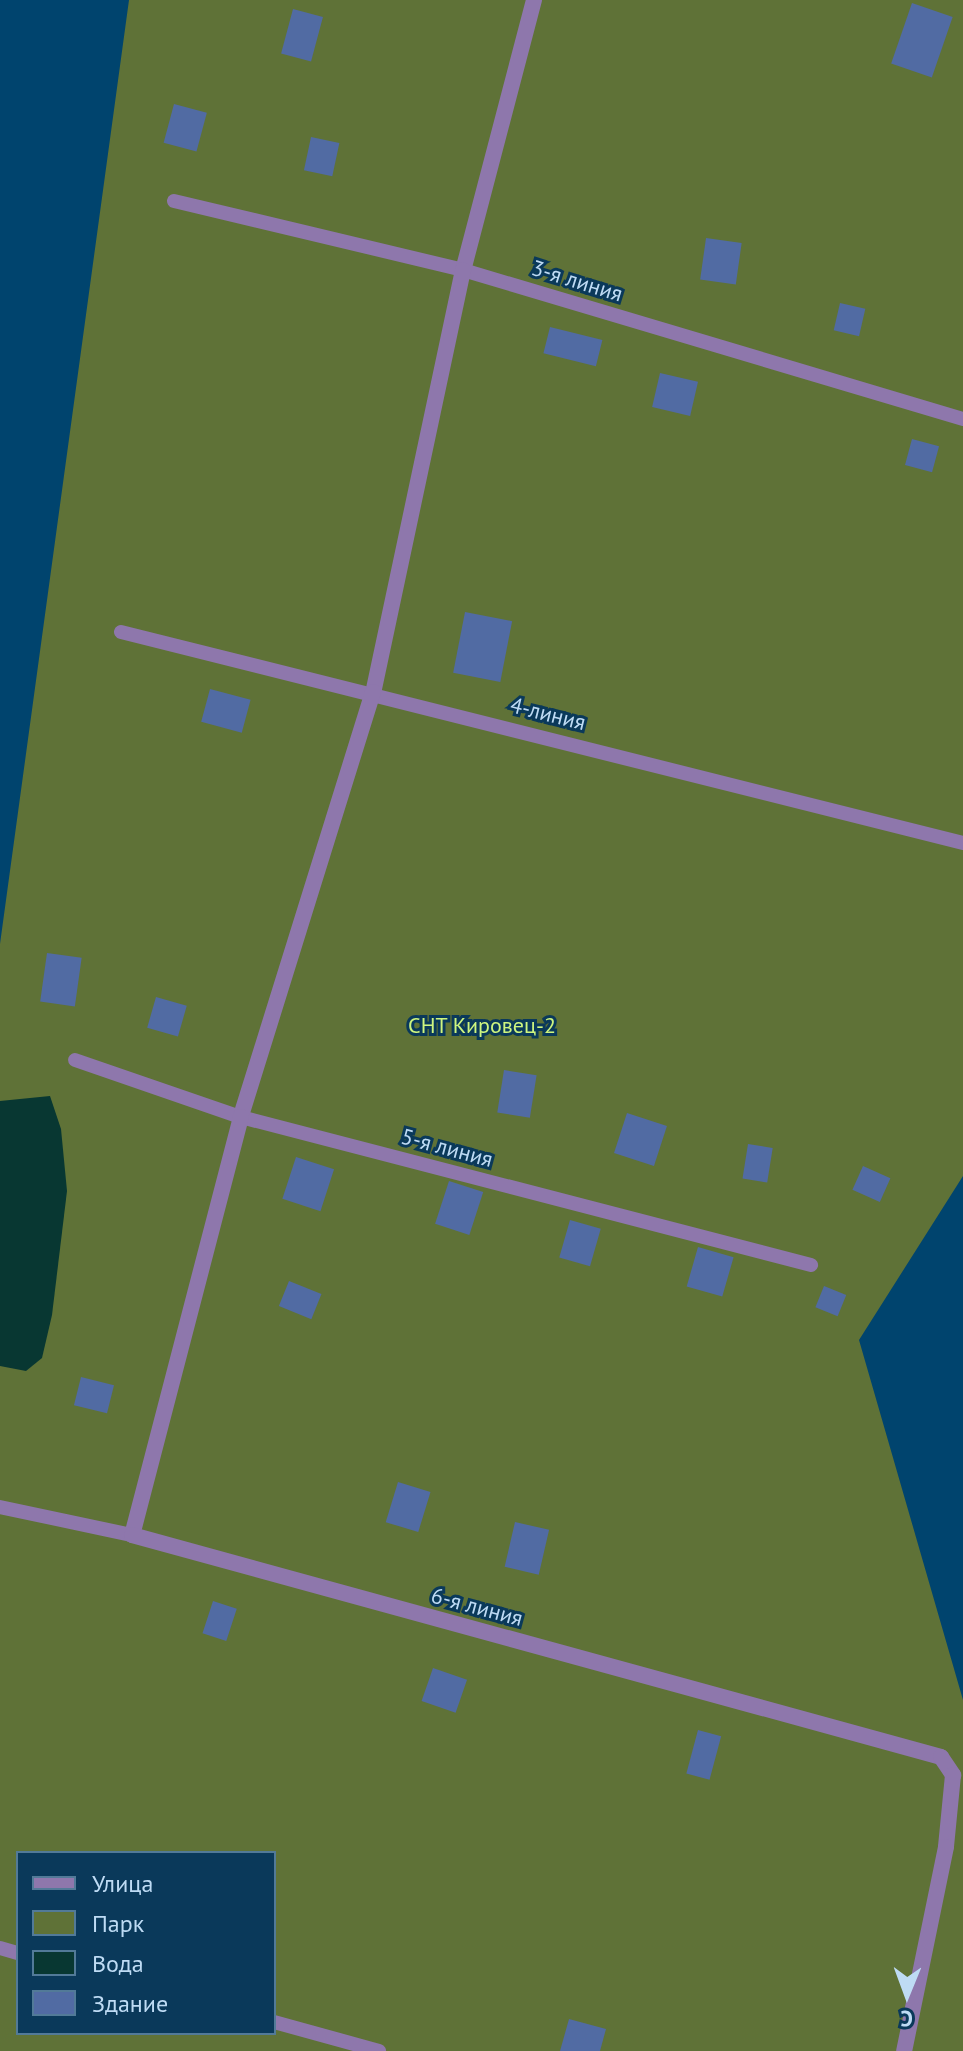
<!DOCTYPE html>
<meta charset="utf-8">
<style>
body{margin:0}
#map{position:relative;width:963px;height:2051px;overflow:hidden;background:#00446e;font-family:"PT Sans",sans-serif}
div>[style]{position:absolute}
.green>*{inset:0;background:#5f7237}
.water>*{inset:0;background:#083732}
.building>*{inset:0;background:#516ba3;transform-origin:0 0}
.service>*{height:14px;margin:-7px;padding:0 7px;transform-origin:7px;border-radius:7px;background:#8e77ac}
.minor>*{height:16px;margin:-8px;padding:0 8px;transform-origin:8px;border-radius:8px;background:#8e77ac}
span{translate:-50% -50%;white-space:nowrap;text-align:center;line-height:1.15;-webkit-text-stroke:6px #0a395a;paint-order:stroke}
.street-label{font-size:22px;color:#bedbf4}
.park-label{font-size:22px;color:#cef57f}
.legend{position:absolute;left:16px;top:1851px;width:260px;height:184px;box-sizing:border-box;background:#0a395a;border:2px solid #527a98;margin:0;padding:10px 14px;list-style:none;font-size:24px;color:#bedbf4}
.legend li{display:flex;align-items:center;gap:16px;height:40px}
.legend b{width:40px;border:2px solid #527a98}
.north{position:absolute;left:867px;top:1955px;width:80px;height:80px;-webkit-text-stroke:6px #0a395a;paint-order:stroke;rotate:181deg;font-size:22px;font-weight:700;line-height:32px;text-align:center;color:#bedbf4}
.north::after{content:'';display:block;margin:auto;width:28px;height:36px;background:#bedbf4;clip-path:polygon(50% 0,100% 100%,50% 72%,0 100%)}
</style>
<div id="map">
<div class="green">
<div style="clip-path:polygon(evenodd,129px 0,963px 0,963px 1176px,859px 1340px,963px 1700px,963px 2051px,0 2051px,0 944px,129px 0,18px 1853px,274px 1853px,274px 2033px,18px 2033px,18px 1853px)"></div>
</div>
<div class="water">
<div style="clip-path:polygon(50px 1096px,61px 1129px,67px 1191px,52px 1315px,42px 1358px,26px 1371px,0 1366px,0 1101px)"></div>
</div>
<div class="building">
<div style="left:912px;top:3px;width:43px;height:64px;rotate:19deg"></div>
<div style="left:293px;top:9px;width:31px;height:46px;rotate:15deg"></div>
<div style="left:174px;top:104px;width:34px;height:40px;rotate:15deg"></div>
<div style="left:311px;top:137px;width:29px;height:34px;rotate:12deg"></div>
<div style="left:706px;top:238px;width:36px;height:42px;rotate:8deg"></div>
<div style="left:840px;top:303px;width:26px;height:28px;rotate:13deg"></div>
<div style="left:550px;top:327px;width:54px;height:27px;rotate:14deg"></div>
<div style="left:660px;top:373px;width:39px;height:35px;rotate:13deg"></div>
<div style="left:912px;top:439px;width:28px;height:27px;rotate:15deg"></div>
<div style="left:465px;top:612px;width:48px;height:62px;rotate:11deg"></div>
<div style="left:210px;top:689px;width:42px;height:34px;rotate:15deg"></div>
<div style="left:47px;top:953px;width:35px;height:49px;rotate:8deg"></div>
<div style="left:156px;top:997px;width:32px;height:32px;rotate:16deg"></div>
<div style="left:504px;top:1070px;width:33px;height:43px;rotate:9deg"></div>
<div style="left:627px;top:1113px;width:42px;height:42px;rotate:18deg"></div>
<div style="left:748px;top:1144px;width:25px;height:35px;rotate:9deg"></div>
<div style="left:296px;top:1157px;width:40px;height:44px;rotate:18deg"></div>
<div style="left:863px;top:1166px;width:30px;height:26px;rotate:24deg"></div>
<div style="left:449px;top:1181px;width:36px;height:45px;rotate:18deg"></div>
<div style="left:570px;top:1220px;width:32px;height:39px;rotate:16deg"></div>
<div style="left:698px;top:1247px;width:37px;height:41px;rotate:16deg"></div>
<div style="left:289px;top:1281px;width:35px;height:27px;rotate:22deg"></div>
<div style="left:824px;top:1286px;width:24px;height:23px;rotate:22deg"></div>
<div style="left:81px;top:1377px;width:34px;height:29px;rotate:14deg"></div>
<div style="left:398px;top:1482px;width:34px;height:42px;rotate:17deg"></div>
<div style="left:515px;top:1522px;width:35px;height:46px;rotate:13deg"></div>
<div style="left:213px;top:1601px;width:25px;height:34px;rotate:18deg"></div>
<div style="left:433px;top:1668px;width:36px;height:35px;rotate:19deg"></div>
<div style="left:698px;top:1730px;width:24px;height:45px;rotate:15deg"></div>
<div style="clip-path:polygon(569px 2019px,606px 2029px,600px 2051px,560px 2051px)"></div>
</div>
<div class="service">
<div style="left:174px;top:201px;width:297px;rotate:13.4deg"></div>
<div style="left:463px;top:270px;width:522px;rotate:16.59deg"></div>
<div style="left:121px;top:632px;width:868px;rotate:14.07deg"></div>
<div style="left:75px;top:1060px;width:176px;rotate:19deg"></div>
<div style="left:241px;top:1117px;width:589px;rotate:14.56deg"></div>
<div style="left:0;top:1507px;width:135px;rotate:12deg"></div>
<div style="left:0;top:1948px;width:19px;rotate:16deg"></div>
<div style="left:274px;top:2022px;width:109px;rotate:15.4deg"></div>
</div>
<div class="minor">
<div style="left:534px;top:0;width:279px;rotate:104.7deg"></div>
<div style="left:463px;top:270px;width:431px;rotate:102deg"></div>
<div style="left:373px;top:692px;width:445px;rotate:107.3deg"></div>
<div style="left:241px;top:1117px;width:432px;rotate:104.6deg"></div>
<div style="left:132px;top:1535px;width:839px;rotate:15.34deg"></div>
<div style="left:941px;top:1757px;width:22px;rotate:56deg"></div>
<div style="left:953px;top:1775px;width:72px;rotate:95.6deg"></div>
<div style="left:946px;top:1847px;width:208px;rotate:101.6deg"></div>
</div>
<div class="street-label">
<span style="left:577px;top:281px;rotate:17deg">3-я линия</span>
<span style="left:548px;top:714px;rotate:14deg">4-линия</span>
<span style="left:447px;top:1148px;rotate:15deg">5-я линия</span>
<span style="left:477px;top:1607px;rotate:15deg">6-я линия</span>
</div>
<div class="park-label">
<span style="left:482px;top:1026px">СНТ Кировец-2</span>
</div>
<ul class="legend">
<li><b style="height:10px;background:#8e77ac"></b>Улица</li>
<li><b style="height:22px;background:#5f7237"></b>Парк</li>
<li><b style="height:22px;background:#083732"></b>Вода</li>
<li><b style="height:22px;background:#516ba3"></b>Здание</li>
</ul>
<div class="north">С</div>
</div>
